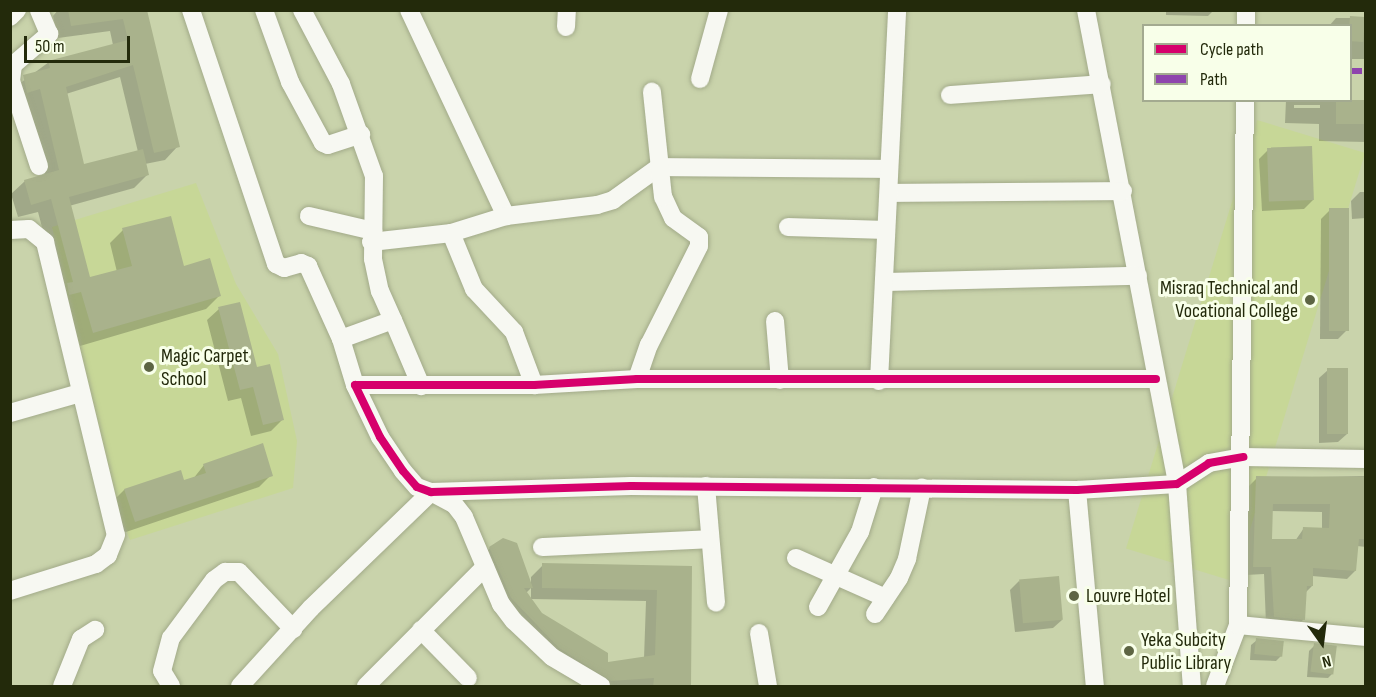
<!DOCTYPE html>
<style>
body{margin:0}
#map{position:relative;width:1376px;height:697px;overflow:hidden;background:#c9d3ab;font-family:"Sofia Sans Condensed",sans-serif}
div>[style]{position:absolute}
.built>*{inset:0;background:#c7d797;transform-origin:0 0}
.shadow>*{inset:0;background:#0003}
.building>*{inset:0;background:#a9b28c;transform-origin:0 0}
.roads{filter:drop-shadow(0 0 2px #a2aa89) drop-shadow(0 0 2px #a2aa89)}
.minor>*{height:18px;margin:-9px;padding:0 9px;transform-origin:9px;border-radius:9px;background:#f7f8f2}
.quiet>*{height:6px;margin-top:-3px;transform-origin:0;background:repeating-linear-gradient(90deg,#8e44ad 0 12px,transparent 0 18px)}
.cycleway>*{height:8px;margin:-4px;padding:0 4px;transform-origin:4px;border-radius:4px;background:#d6006c}
.dots>*{width:16px;height:16px;translate:-50% -50%;box-sizing:border-box;border:3px solid #f8ffe9;border-radius:50%}
span{translate:-50% -50%;white-space:nowrap;text-align:center;line-height:1.15;-webkit-text-stroke:6px #f8ffe9;paint-order:stroke}
.poi-label{font-size:20px;color:#232a0b}
.right{translate:-100% -50%;text-align:right}
.left{translate:0 -50%;text-align:left}
.frame{position:absolute;inset:0;border:12px solid #232a0b;pointer-events:none}
.legend{position:absolute;left:1142px;top:24px;width:210px;height:78px;box-sizing:border-box;background:#f8ffe9;border:2px solid #a3aa90;margin:0;padding:8px 10px;list-style:none;font-size:18px;color:#232a0b}
.legend li{display:flex;align-items:center;gap:12px;height:30px}
.legend b{width:30px;border:2px solid #a3aa90}
.north{position:absolute;left:1292px;top:613px;width:60px;height:60px;-webkit-text-stroke:4px #f8ffe9;paint-order:stroke;rotate:166deg;font-size:16px;font-weight:700;line-height:24px;text-align:center;color:#232a0b}
.north::after{content:'';display:block;margin:auto;width:21px;height:27px;background:#232a0b;clip-path:polygon(50% 0,100% 100%,50% 72%,0 100%)}
.scale{position:absolute;left:24px;top:36px;width:106px;height:27px;box-sizing:border-box;border:3px solid #232a0b;border-top:0;padding-left:8px;font-size:18px;line-height:21px;white-space:nowrap;color:#232a0b;-webkit-text-stroke:4px #f8ffe9;paint-order:stroke}
</style>
<div id="map">
<div class="built">
<div style="left:1257px;top:120px;width:113px;height:448px;rotate:17deg"></div>
<div style="clip-path:polygon(196px 183px,236px 284px,278px 354px,297px 441px,293px 488px,130px 540px,114px 501px,52px 227px)"></div>
</div>
<div class="shadow">
<div style="clip-path:polygon(evenodd,58px 10px,134px 10px,178px 146px,165px 160px,145px 164px,148px 174px,134px 188px,69px 206px,89px 279px,117px 272px,110px 243px,123px 230px,219px 296px,206px 309px,80px 346px,68px 305px,59px 292px,38px 212px,18px 217px,11px 194px,25px 181px,45px 176px,27px 102px,14px 105px,11px 90px,49px 62px,113px 45px,110px 31px,58px 38px,53px 16px,58px 10px,120px 77px,138px 152px,83px 166px,66px 94px,120px 77px)"></div>
<div style="clip-path:polygon(1166px 10px,1214px 10px,1208px 16px,1166px 15px)"></div>
<div style="clip-path:polygon(1336px 18px,1366px 18px,1366px 59px,1350px 59px,1350px 26px,1329px 26px)"></div>
<div style="clip-path:polygon(evenodd,1286px 100px,1366px 101px,1366px 142px,1319px 141px,1319px 124px,1285px 123px,1286px 100px,1294px 105px,1320px 105px,1320px 108px,1294px 108px,1294px 105px)"></div>
<div style="clip-path:polygon(1268px 150px,1313px 200px,1304px 209px,1262px 211px,1259px 159px)"></div>
<div style="clip-path:polygon(1360px 192px,1366px 192px,1366px 218px,1352px 219px,1351px 201px)"></div>
<div style="clip-path:polygon(1330px 210px,1347px 330px,1338px 339px,1320px 339px,1321px 219px)"></div>
<div style="clip-path:polygon(219px 309px,283px 419px,271px 431px,251px 436px,241px 398px,228px 401px,207px 320px)"></div>
<div style="clip-path:polygon(1328px 370px,1347px 434px,1338px 442px,1319px 443px,1319px 378px)"></div>
<div style="clip-path:polygon(204px 465px,271px 475px,259px 487px,123px 533px,112px 502px,124px 490px,180px 472px,183px 482px,193px 479px)"></div>
<div style="clip-path:polygon(evenodd,1366px 476px,1366px 547px,1357px 546px,1355px 571px,1347px 579px,1312px 576px,1312px 586px,1305px 593px,1304px 619px,1295px 627px,1266px 625px,1264px 574px,1246px 575px,1249px 486px,1257px 478px,1366px 476px,1271px 511px,1322px 512px,1322px 529px,1304px 528px,1295px 541px,1270px 541px,1271px 511px)"></div>
<div style="clip-path:polygon(evenodd,490px 548px,531px 585px,531px 577px,543px 565px,691px 567px,689px 686px,589px 686px,547px 660px,478px 560px,490px 548px,531px 588px,531px 599px,646px 601px,644px 658px,607px 664px,541px 614px,526px 593px,531px 588px)"></div>
<div style="clip-path:polygon(1019px 581px,1062px 620px,1053px 628px,1015px 632px,1010px 590px)"></div>
<div style="clip-path:polygon(1257px 640px,1281px 656px,1276px 661px,1250px 660px,1251px 645px)"></div>
<div style="clip-path:polygon(1315px 645px,1333px 673px,1328px 678px,1307px 677px,1309px 651px)"></div>
</div>
<div class="building">
<div style="clip-path:polygon(68px 10px,147px 10px,180px 147px,154px 153px,133px 65px,66px 87px,84px 164px,143px 149px,149px 175px,69px 197px,90px 277px,132px 266px,122px 228px,171px 216px,184px 266px,210px 258px,221px 296px,93px 333px,81px 292px,69px 295px,67px 283px,73px 282px,51px 199px,31px 205px,24px 180px,59px 170px,40px 89px,27px 93px,23px 75px,50px 68px,48px 61px,128px 40px,123px 19px,71px 26px)"></div>
<div style="left:1350px;top:16px;width:15px;height:25px;rotate:4deg"></div>
<div style="left:1336px;top:100px;width:29px;height:24px"></div>
<div style="left:1312px;top:146px;width:54px;height:45px;rotate:88deg"></div>
<div style="left:1329px;top:208px;width:20px;height:123px"></div>
<div style="clip-path:polygon(240px 302px,257px 367px,270px 364px,284px 420px,263px 425px,253px 387px,240px 390px,218px 307px)"></div>
<div style="left:1327px;top:368px;width:21px;height:66px"></div>
<div style="clip-path:polygon(263px 443px,273px 476px,135px 522px,124px 489px,181px 470px,184px 480px,206px 473px,203px 464px)"></div>
<div style="clip-path:polygon(evenodd,1256px 476px,1365px 477px,1365px 539px,1359px 539px,1356px 571px,1313px 568px,1313px 586px,1307px 586px,1305px 620px,1274px 617px,1271px 567px,1253px 567px,1256px 476px,1273px 504px,1330px 504px,1329px 528px,1303px 527px,1302px 539px,1272px 539px,1273px 504px)"></div>
<div style="clip-path:polygon(503px 538px,517px 543px,533px 588px,524px 588px,542px 613px,608px 653px,608px 662px,655px 655px,657px 590px,542px 588px,542px 563px,692px 566px,691px 687px,653px 687px,654px 678px,611px 681px,559px 648px,511px 598px,489px 547px)"></div>
<div style="left:1059px;top:576px;width:44px;height:40px;rotate:85deg"></div>
<div style="left:1256px;top:638px;width:28px;height:16px;rotate:6deg"></div>
<div style="left:1314px;top:643px;width:23px;height:29px;rotate:7deg"></div>
</div>
<div class="roads">
<div class="minor">
<div style="left:191px;top:10px;width:268px;rotate:71.5deg"></div>
<div style="left:276px;top:264px;width:9px;rotate:27deg"></div>
<div style="left:284px;top:268px;width:18px;rotate:-16deg"></div>
<div style="left:301px;top:263px;width:8px;rotate:23deg"></div>
<div style="left:308px;top:266px;width:80px;rotate:65.7deg"></div>
<div style="left:341px;top:339px;width:48px;rotate:73.1deg"></div>
<div style="left:264px;top:10px;width:77px;rotate:70.1deg"></div>
<div style="left:290px;top:82px;width:69px;rotate:61.6deg"></div>
<div style="left:323px;top:143px;width:5px;rotate:22deg"></div>
<div style="left:328px;top:145px;width:35px;rotate:-18deg"></div>
<div style="left:302px;top:10px;width:84px;rotate:62.2deg"></div>
<div style="left:341px;top:84px;width:98px;rotate:70.3deg"></div>
<div style="left:374px;top:176px;width:83px;rotate:90.7deg"></div>
<div style="left:373px;top:259px;width:33px;rotate:78deg"></div>
<div style="left:380px;top:291px;width:32px;rotate:66deg"></div>
<div style="left:409px;top:10px;width:228px;rotate:64.8deg"></div>
<div style="left:506px;top:216px;width:92px;rotate:-6.9deg"></div>
<div style="left:597px;top:205px;width:17px;rotate:-17deg"></div>
<div style="left:613px;top:200px;width:57px;rotate:-35.7deg"></div>
<div style="left:659px;top:167px;width:230px;rotate:0.5deg"></div>
<div style="left:1086px;top:10px;width:483px;rotate:79.1deg"></div>
<div style="left:1177px;top:484px;width:203px;rotate:85.8deg"></div>
<div style="left:10px;top:17px;width:10px;rotate:-45deg"></div>
<div style="left:1246px;top:26px;width:16px;rotate:-90deg"></div>
<div style="left:566px;top:27px;width:17px;rotate:-87deg"></div>
<div style="left:700px;top:79px;width:72px;rotate:-74.6deg"></div>
<div style="left:950px;top:95px;width:152px;rotate:-4.1deg"></div>
<div style="left:39px;top:166px;width:89px;rotate:-108.2deg"></div>
<div style="left:11px;top:81px;width:16px;rotate:-83deg"></div>
<div style="left:13px;top:65px;width:48px;rotate:-40.7deg"></div>
<div style="left:49px;top:34px;width:26px;rotate:-113deg"></div>
<div style="left:890px;top:193px;width:233px;rotate:-0.5deg"></div>
<div style="left:309px;top:216px;width:66px;rotate:13.2deg"></div>
<div style="left:788px;top:227px;width:98px;rotate:1.8deg"></div>
<div style="left:10px;top:230px;width:19px;rotate:-3deg"></div>
<div style="left:29px;top:229px;width:21px;rotate:39deg"></div>
<div style="left:45px;top:242px;width:301px;rotate:76.4deg"></div>
<div style="left:116px;top:535px;width:22px;rotate:112deg"></div>
<div style="left:108px;top:555px;width:15px;rotate:143deg"></div>
<div style="left:96px;top:564px;width:90px;rotate:162.6deg"></div>
<div style="left:451px;top:233px;width:61px;rotate:67.7deg"></div>
<div style="left:474px;top:289px;width:59px;rotate:47.1deg"></div>
<div style="left:514px;top:332px;width:57px;rotate:69.3deg"></div>
<div style="left:371px;top:242px;width:81px;rotate:-6.4deg"></div>
<div style="left:451px;top:233px;width:58px;rotate:-17.2deg"></div>
<div style="left:885px;top:282px;width:253px;rotate:-1.4deg"></div>
<div style="left:775px;top:321px;width:59px;rotate:85.2deg"></div>
<div style="left:341px;top:339px;width:55px;rotate:-20.1deg"></div>
<div style="left:393px;top:320px;width:72px;rotate:67deg"></div>
<div style="left:637px;top:379px;width:36px;rotate:-71deg"></div>
<div style="left:649px;top:345px;width:111px;rotate:-63.2deg"></div>
<div style="left:699px;top:246px;width:9px;rotate:-90deg"></div>
<div style="left:699px;top:237px;width:32px;rotate:-144deg"></div>
<div style="left:673px;top:218px;width:23px;rotate:-115deg"></div>
<div style="left:663px;top:197px;width:106px;rotate:-96deg"></div>
<div style="left:1156px;top:379px;width:519px;rotate:180deg"></div>
<div style="left:637px;top:379px;width:103px;rotate:176.7deg"></div>
<div style="left:534px;top:385px;width:179px;rotate:180deg"></div>
<div style="left:355px;top:385px;width:58px;rotate:64.3deg"></div>
<div style="left:380px;top:437px;width:41px;rotate:55.9deg"></div>
<div style="left:403px;top:471px;width:21px;rotate:49deg"></div>
<div style="left:417px;top:487px;width:15px;rotate:20deg"></div>
<div style="left:431px;top:492px;width:200px;rotate:-1.7deg"></div>
<div style="left:631px;top:486px;width:446px;rotate:0.5deg"></div>
<div style="left:1077px;top:490px;width:100px;rotate:-3.4deg"></div>
<div style="left:1177px;top:484px;width:38px;rotate:-33deg"></div>
<div style="left:1209px;top:463px;width:35px;rotate:-10deg"></div>
<div style="left:1243px;top:457px;width:123px;rotate:0.9deg"></div>
<div style="left:879px;top:381px;width:371px;rotate:-87.2deg"></div>
<div style="left:10px;top:413px;width:73px;rotate:-15.9deg"></div>
<div style="left:706px;top:486px;width:117px;rotate:85.1deg"></div>
<div style="left:1077px;top:490px;width:197px;rotate:84.8deg"></div>
<div style="left:542px;top:547px;width:168px;rotate:-2.7deg"></div>
<div style="left:796px;top:558px;width:98px;rotate:24deg"></div>
<div style="left:818px;top:607px;width:86px;rotate:-60.8deg"></div>
<div style="left:860px;top:532px;width:47px;rotate:-72.7deg"></div>
<div style="left:875px;top:614px;width:43px;rotate:-56.3deg"></div>
<div style="left:899px;top:578px;width:21px;rotate:-67deg"></div>
<div style="left:907px;top:559px;width:73px;rotate:-78.1deg"></div>
<div style="left:1238px;top:625px;width:129px;rotate:5.4deg"></div>
<div style="left:421px;top:630px;width:67px;rotate:45.6deg"></div>
<div style="left:759px;top:633px;width:54px;rotate:80.4deg"></div>
<div style="left:62px;top:686px;width:51px;rotate:-68deg"></div>
<div style="left:81px;top:639px;width:17px;rotate:-33deg"></div>
<div style="left:171px;top:686px;width:17px;rotate:-121deg"></div>
<div style="left:162px;top:671px;width:34px;rotate:-75deg"></div>
<div style="left:171px;top:638px;width:72px;rotate:-53.4deg"></div>
<div style="left:214px;top:580px;width:14px;rotate:-36deg"></div>
<div style="left:225px;top:572px;width:14px"></div>
<div style="left:239px;top:572px;width:79px;rotate:46.5deg"></div>
<div style="left:240px;top:686px;width:105px;rotate:-47.7deg"></div>
<div style="left:311px;top:608px;width:167px;rotate:-44deg"></div>
<div style="left:431px;top:492px;width:26px;rotate:28deg"></div>
<div style="left:454px;top:504px;width:16px;rotate:52deg"></div>
<div style="left:464px;top:517px;width:95px;rotate:67deg"></div>
<div style="left:501px;top:604px;width:21px;rotate:53deg"></div>
<div style="left:514px;top:621px;width:52px;rotate:43.5deg"></div>
<div style="left:552px;top:657px;width:57px;rotate:30.6deg"></div>
<div style="left:366px;top:686px;width:168px;rotate:-45deg"></div>
<div style="left:1215px;top:686px;width:65px;rotate:-69.3deg"></div>
<div style="left:1238px;top:625px;width:525px;rotate:-89.24deg"></div>
</div>
</div>
<div class="quiet">
<div style="left:1350px;top:71px;width:16px"></div>
</div>
<div class="cycleway">
<div style="left:1156px;top:379px;width:519px;rotate:180deg"></div>
<div style="left:637px;top:379px;width:103px;rotate:176.7deg"></div>
<div style="left:534px;top:385px;width:179px;rotate:180deg"></div>
<div style="left:355px;top:385px;width:58px;rotate:64.3deg"></div>
<div style="left:380px;top:437px;width:41px;rotate:55.9deg"></div>
<div style="left:403px;top:471px;width:21px;rotate:49deg"></div>
<div style="left:417px;top:487px;width:15px;rotate:20deg"></div>
<div style="left:431px;top:492px;width:200px;rotate:-1.7deg"></div>
<div style="left:631px;top:486px;width:446px;rotate:0.5deg"></div>
<div style="left:1077px;top:490px;width:100px;rotate:-3.4deg"></div>
<div style="left:1177px;top:484px;width:38px;rotate:-33deg"></div>
<div style="left:1209px;top:463px;width:35px;rotate:-10deg"></div>
</div>
<div class="dots">
<div style="left:1310px;top:300px;background:#5d6543"></div>
<div style="left:149px;top:367px;background:#5d6543"></div>
<div style="left:1074px;top:596px;background:#5d6543"></div>
<div style="left:1129px;top:651px;background:#5d6543"></div>
</div>
<div class="poi-label">
<span class="right" style="left:1298px;top:300px">Misraq Technical and<br>Vocational College</span>
<span class="left" style="left:161px;top:368px">Magic Carpet<br>School</span>
<span class="left" style="left:1086px;top:596px">Louvre Hotel</span>
<span class="left" style="left:1141px;top:652px">Yeka Subcity<br>Public Library</span>
</div>
<div class="frame"></div>
<ul class="legend">
<li><b style="height:8px;background:#d6006c"></b>Cycle path</li>
<li><b style="height:8px;background:#8e44ad"></b>Path</li>
</ul>
<div class="north">N</div>
<div class="scale">50 m</div>
</div>
